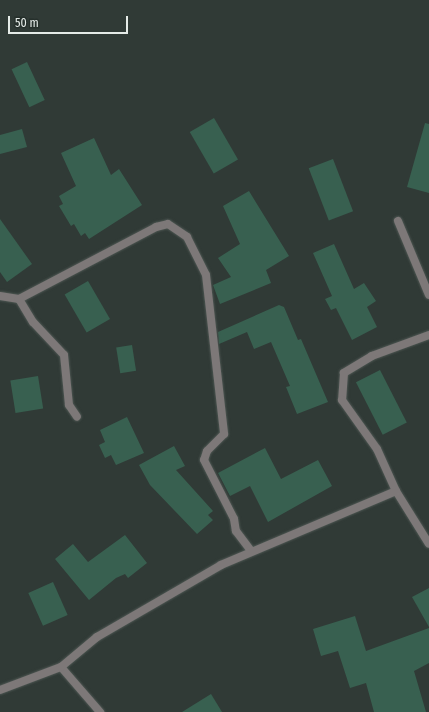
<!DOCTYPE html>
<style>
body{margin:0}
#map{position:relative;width:429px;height:712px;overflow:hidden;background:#303a36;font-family:"Fira Sans Condensed",sans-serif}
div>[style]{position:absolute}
.building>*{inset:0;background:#386050;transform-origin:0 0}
.roads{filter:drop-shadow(0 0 1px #4d5652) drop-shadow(0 0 1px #4d5652)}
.street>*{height:8px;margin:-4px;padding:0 4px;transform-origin:4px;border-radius:4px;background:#7d7878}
span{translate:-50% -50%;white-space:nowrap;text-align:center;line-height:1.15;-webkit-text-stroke:3.5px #26302c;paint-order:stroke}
.scale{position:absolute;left:8px;top:16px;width:120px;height:18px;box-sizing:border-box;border:2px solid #e5ebe8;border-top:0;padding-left:5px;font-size:12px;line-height:14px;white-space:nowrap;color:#e5ebe8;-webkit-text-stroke:3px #26302c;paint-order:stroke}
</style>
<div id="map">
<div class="building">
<div style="left:27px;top:62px;width:42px;height:17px;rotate:65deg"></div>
<div style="left:214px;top:118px;width:48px;height:28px;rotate:60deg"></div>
<div style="clip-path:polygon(425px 123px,429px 124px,429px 193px,407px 187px)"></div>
<div style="clip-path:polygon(22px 129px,27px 147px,0 154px,0 135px)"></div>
<div style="clip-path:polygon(94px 138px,111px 175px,119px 169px,142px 205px,89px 239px,85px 233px,81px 236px,74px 224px,71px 226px,59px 206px,63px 204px,59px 196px,76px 186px,61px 153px)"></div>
<div style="left:333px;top:159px;width:56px;height:26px;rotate:69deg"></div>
<div style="clip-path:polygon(249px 191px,289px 256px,266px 270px,271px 283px,220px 304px,213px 285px,231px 277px,218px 258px,240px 244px,223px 206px)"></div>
<div style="clip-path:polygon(0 219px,32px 264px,7px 282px,0 272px)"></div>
<div style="clip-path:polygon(334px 244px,354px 289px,364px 283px,376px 301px,367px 307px,377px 327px,352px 340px,336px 308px,331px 310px,325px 299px,332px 296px,313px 253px)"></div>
<div style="left:88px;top:281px;width:44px;height:27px;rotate:60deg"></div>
<div style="clip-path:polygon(279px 305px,284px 307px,298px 340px,301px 339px,328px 402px,297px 414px,286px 387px,290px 386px,271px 342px,254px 349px,247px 332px,219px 344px,218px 332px)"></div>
<div style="left:132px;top:345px;width:26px;height:16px;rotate:81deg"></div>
<div style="left:380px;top:370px;width:59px;height:27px;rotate:63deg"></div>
<div style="left:38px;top:376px;width:33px;height:28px;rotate:81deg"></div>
<div style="clip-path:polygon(127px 417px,144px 453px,116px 465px,111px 455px,105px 458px,99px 445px,105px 442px,100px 430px)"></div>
<div style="clip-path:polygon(174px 446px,185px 466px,176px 470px,213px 511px,208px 515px,213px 520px,197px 534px,150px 485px,139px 465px)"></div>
<div style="clip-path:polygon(265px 448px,281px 479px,318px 460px,332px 486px,268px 522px,250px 486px,230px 496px,218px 473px)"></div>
<div style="clip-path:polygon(125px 535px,147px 563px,128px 578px,125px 574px,116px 578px,89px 600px,55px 559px,73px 544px,88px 562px)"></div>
<div style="left:53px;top:582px;width:36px;height:27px;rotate:66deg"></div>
<div style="clip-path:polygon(429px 588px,429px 627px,412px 597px)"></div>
<div style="clip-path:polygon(355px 616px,366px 651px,429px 628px,429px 663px,414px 671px,426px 712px,374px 712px,366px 683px,350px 688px,338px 651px,321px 656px,313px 629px)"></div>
<div style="clip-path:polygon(211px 694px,222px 712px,182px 712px)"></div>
</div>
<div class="roads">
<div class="street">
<div style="left:398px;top:221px;width:80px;rotate:67.3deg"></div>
<div style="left:0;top:296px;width:19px;rotate:9deg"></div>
<div style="left:19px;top:299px;width:155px;rotate:-27.7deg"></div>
<div style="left:156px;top:227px;width:12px;rotate:-14deg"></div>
<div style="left:168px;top:224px;width:23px;rotate:34deg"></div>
<div style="left:187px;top:237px;width:42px;rotate:63.4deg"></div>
<div style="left:206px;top:275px;width:160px;rotate:83.5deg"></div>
<div style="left:224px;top:434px;width:24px;rotate:135deg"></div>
<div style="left:207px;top:451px;width:9px;rotate:108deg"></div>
<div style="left:204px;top:460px;width:66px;rotate:63deg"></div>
<div style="left:234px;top:519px;width:12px;rotate:81deg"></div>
<div style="left:236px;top:531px;width:25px;rotate:53deg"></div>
<div style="left:19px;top:299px;width:27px;rotate:59deg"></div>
<div style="left:33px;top:322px;width:45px;rotate:46.8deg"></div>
<div style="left:64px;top:355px;width:50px;rotate:84.3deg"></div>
<div style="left:69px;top:405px;width:14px;rotate:56deg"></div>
<div style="left:429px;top:335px;width:61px;rotate:159.8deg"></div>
<div style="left:372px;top:356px;width:33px;rotate:149deg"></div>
<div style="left:344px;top:373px;width:27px;rotate:94deg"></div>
<div style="left:342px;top:400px;width:60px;rotate:54.5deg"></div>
<div style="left:377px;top:449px;width:46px;rotate:65.7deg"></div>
<div style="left:396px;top:491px;width:62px;rotate:58.1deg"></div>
<div style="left:61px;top:667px;width:60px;rotate:49.1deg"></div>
<div style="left:0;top:690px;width:65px;rotate:-20.7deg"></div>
<div style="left:61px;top:667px;width:47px;rotate:-39.8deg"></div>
<div style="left:97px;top:637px;width:143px;rotate:-30.1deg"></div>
<div style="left:221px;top:565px;width:190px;rotate:-22.9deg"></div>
</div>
</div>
<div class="scale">50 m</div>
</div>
